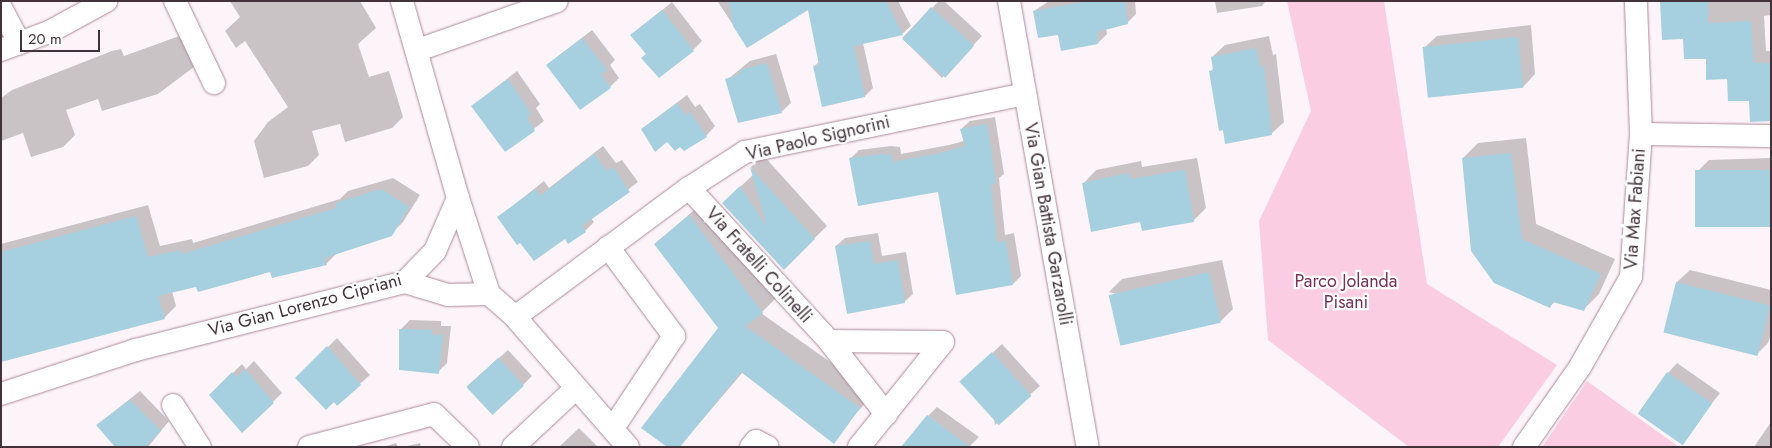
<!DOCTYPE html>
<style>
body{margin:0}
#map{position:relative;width:1772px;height:448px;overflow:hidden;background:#fcf4f8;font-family:Jost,sans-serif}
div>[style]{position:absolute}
.green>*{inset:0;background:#fbcde3}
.shadow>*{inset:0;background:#0003}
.building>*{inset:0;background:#a6d0e0;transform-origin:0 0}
.roads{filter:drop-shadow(0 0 1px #ad899a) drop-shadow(0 0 1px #ad899a)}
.street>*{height:22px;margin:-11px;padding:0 11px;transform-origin:11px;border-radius:11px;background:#fff}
span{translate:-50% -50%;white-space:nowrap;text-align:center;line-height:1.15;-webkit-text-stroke:4.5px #fff;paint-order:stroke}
.street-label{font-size:18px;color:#42333a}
.park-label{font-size:18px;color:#763158}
.frame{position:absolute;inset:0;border:2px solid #42333a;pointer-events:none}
.scale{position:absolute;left:20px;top:30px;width:80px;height:22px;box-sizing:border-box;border:2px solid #42333a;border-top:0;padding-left:6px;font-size:15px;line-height:18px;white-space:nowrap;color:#42333a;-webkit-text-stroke:4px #fff;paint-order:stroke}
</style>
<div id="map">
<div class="green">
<div style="clip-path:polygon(1287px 1px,1384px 1px,1427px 284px,1557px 365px,1498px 447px,1409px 447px,1268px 340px,1259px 221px,1311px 111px)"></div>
<div style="clip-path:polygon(1587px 381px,1679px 447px,1542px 447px)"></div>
</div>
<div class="shadow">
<div style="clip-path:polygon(230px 1px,360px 1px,376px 28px,358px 44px,369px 77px,389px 71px,403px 117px,392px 128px,345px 142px,340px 124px,312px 131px,319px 155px,308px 166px,264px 178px,254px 141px,268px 122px,288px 107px,245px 41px,236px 48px,225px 31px,240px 17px)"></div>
<div style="clip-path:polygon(898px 1px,911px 26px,902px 34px,863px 43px,873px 88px,865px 96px,815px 66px,819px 61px,809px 8px,747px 46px,718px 2px)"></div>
<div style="clip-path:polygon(939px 1px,944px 1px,982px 36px,942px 78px,902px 38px)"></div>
<div style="clip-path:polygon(1049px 1px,1135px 1px,1136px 14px,1127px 23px,1106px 28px,1107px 34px,1098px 43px,1059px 34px,1034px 11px)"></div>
<div style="clip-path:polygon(1215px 1px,1266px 1px,1262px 6px,1217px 13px)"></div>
<div style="clip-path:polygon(1661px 1px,1771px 1px,1771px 15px,1764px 16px,1766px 51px,1771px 51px,1771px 119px,1685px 37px)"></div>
<div style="clip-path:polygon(672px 2px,702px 41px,693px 50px,632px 35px)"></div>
<div style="clip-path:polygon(1531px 25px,1535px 74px,1523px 87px,1424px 48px,1437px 36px)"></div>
<div style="clip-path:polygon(592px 30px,615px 60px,610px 65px,619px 78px,610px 87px,547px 65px)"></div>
<div style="clip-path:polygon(182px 35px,194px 67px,158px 94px,102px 111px,98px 99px,66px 110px,75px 135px,63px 147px,31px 157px,23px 133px,1px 141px,1px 98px,12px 90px,112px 51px,121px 49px,124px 56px)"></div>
<div style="clip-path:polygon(1269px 36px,1273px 55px,1276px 54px,1284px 122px,1271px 134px,1210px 72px,1214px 68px,1212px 57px,1225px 45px)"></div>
<div style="clip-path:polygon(776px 54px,791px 103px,781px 112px,727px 80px,750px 61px)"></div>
<div style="clip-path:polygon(517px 71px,540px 104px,536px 108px,544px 121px,506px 150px,472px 106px)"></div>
<div style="clip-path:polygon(687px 95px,695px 107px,700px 104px,715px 126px,706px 136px,667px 140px,642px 129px)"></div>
<div style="clip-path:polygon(995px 117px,1004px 174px,999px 178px,1005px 235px,1014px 233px,1021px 276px,1013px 284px,939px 191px,850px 159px,859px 150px,891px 146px,900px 147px,901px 154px,949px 145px,964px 141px,961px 129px,970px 121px)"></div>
<div style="clip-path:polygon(1526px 138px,1536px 224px,1615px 259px,1599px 294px,1584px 309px,1555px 302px,1550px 306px,1463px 158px,1478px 143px)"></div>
<div style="clip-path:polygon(603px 146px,616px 163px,622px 160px,638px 182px,591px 218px,594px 222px,585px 231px,565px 237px,499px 217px,544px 181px,549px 188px)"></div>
<div style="clip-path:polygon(763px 155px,827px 226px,784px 268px,737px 190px,754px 174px,751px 167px)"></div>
<div style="clip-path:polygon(1197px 158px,1206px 208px,1193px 221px,1141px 221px,1084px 183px,1096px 170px,1141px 161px,1142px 167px)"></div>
<div style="clip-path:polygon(1771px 158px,1771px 225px,1697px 172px,1709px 160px)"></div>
<div style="clip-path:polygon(393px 178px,420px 195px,403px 222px,391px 234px,337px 253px,326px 264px,271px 271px,172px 291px,176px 306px,164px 318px,1px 359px,1px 244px,148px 205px,160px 246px,192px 239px,193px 243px,340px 199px,348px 191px)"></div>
<div style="clip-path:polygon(704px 201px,777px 297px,761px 313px,874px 393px,847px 424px,743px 372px,679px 447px,719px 328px,656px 244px)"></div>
<div style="clip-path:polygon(878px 233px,882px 256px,906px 252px,913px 294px,904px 302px,836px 246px,845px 238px)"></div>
<div style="clip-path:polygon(1222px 260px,1233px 309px,1220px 322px,1109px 292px,1122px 279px)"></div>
<div style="clip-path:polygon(1690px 270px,1771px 290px,1771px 334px,1768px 343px,1756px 355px,1677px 282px)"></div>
<div style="clip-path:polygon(410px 320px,441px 321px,441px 326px,451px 326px,447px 363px,438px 372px,401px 329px)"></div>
<div style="clip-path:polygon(337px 338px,370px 375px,337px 404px,297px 378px)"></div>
<div style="clip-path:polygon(1002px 344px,1040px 386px,995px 425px,993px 414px,971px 373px)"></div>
<div style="clip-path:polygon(508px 350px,532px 376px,523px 385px,467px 386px)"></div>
<div style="clip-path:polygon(254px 361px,282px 393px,243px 431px,210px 395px,242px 364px,246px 369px)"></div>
<div style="clip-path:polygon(1677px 363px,1720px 393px,1681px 443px,1668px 373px)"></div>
<div style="clip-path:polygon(140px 391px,169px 421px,148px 447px,117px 447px,97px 425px)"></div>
<div style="clip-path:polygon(937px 407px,979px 437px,969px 447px,928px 416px)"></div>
<div style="clip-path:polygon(1771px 422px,1771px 447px,1754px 447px)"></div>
<div style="clip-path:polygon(579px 428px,598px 447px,559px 447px)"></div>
<div style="clip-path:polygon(396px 443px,398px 447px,383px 447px)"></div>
<div style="clip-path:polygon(420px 443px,421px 447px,403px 447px)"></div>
</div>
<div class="building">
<div style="clip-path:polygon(729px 1px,886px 1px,903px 35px,854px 46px,865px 97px,822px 107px,813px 66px,819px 65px,808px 10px,747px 48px,733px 26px)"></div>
<div style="clip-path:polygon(1088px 1px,1125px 1px,1128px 24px,1097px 32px,1098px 44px,1061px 51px,1058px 35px,1038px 38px,1033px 11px)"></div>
<div style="clip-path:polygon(1660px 1px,1708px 1px,1708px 23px,1751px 21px,1754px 63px,1771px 63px,1771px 121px,1750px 122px,1749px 101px,1728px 101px,1727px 79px,1706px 80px,1706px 59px,1684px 59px,1683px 39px,1662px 40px)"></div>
<div style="left:931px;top:7px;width:58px;height:43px;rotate:42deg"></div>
<div style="clip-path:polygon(662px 10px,694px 51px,659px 78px,641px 58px,646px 54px,630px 35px)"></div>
<div style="left:1518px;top:37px;width:51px;height:96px;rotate:84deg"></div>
<div style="clip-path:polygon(582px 38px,607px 70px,601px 74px,611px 88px,580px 110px,546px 65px)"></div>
<div style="clip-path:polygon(1256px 48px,1260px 67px,1264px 66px,1272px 135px,1225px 144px,1223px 130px,1219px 131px,1209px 71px,1213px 70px,1211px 57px)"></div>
<div style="clip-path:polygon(767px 63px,782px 113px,738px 123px,725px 79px,740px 74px,740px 70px)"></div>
<div style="clip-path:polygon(508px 79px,531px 114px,527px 117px,535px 131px,505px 152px,471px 106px)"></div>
<div style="clip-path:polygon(677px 103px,685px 115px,690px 112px,707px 137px,684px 151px,680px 147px,675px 151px,667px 142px,655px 152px,641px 129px)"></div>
<div style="clip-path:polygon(987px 124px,996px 183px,991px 184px,997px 242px,1006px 241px,1013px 285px,956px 295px,938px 192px,858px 206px,849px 158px,882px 154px,892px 155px,893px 162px,940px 153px,965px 146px,960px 129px)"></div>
<div style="clip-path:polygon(1511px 153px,1522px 239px,1601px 274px,1584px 311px,1553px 302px,1550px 308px,1494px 283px,1471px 251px,1462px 158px)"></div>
<div style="clip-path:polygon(594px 154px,607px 171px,613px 167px,630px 192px,582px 226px,586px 232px,568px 244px,565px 239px,534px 261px,520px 243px,517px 245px,497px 217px,535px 189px,540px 196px)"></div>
<div style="clip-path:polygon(750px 167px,815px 239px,784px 270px,722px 203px,740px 186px,767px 227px)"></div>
<div style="clip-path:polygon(1185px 170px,1194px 222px,1142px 231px,1140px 222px,1091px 232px,1082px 183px,1129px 173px,1130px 179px)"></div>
<div style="left:1771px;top:170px;width:57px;height:76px;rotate:90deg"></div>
<div style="clip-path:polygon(381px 189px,409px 207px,392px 236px,325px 258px,327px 265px,272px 278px,270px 272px,198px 292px,196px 287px,158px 296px,165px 319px,1px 362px,1px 252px,136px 216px,148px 257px,181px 250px,182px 254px,336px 208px,335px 203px)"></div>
<div style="clip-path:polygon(689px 215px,763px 313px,745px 326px,860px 408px,834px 444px,741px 372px,680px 447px,667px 447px,641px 428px,718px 328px,654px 244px)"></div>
<div style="clip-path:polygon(870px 241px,874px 264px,898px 260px,905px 303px,847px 314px,835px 246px)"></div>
<div style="left:1209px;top:272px;width:52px;height:103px;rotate:77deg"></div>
<div style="left:1676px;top:282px;width:97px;height:52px;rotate:14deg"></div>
<div style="clip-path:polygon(399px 329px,432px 330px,432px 335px,443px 335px,439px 374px,399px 370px)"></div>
<div style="clip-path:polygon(327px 346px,361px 385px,337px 406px,334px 402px,326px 410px,295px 378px)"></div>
<div style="left:992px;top:352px;width:59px;height:44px;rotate:48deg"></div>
<div style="left:498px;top:358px;width:38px;height:43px;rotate:47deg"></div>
<div style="clip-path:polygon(245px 369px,274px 403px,242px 433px,209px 395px,232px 372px,236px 377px)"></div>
<div style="left:1667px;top:372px;width:55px;height:51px;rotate:35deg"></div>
<div style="clip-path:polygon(130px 400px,161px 431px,145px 447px,115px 447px,96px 425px)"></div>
<div style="clip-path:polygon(927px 415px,970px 447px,901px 447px)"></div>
</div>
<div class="roads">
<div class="street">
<div style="left:175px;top:1px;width:91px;rotate:64.6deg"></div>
<div style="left:1009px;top:1px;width:453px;rotate:80deg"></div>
<div style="left:1px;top:8px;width:40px;rotate:62deg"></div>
<div style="left:1px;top:50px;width:53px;rotate:-20.8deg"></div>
<div style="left:51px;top:31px;width:63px;rotate:-28.6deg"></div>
<div style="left:418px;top:50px;width:147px;rotate:-19.4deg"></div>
<div style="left:1641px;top:134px;width:130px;rotate:0.9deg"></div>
<div style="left:689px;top:188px;width:207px;rotate:47.5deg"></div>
<div style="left:829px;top:341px;width:93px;rotate:52deg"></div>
<div style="left:608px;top:247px;width:111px;rotate:53.4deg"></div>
<div style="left:674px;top:336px;width:110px;rotate:123.5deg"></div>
<div style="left:405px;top:282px;width:45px;rotate:16.8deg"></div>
<div style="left:448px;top:295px;width:41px;rotate:-1.4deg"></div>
<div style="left:489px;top:294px;width:101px;rotate:-107.9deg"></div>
<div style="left:489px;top:294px;width:35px;rotate:41deg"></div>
<div style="left:515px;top:317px;width:172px;rotate:49deg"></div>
<div style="left:515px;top:317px;width:217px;rotate:-36.6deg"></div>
<div style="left:689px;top:188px;width:67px;rotate:-32.7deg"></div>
<div style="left:745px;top:152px;width:286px;rotate:-11.7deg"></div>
<div style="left:829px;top:341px;width:114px;rotate:0.5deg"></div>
<div style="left:1px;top:394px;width:142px;rotate:-18.1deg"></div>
<div style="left:136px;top:350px;width:277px;rotate:-14.2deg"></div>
<div style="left:405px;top:282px;width:43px;rotate:-45.9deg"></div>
<div style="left:435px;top:251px;width:58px;rotate:-66.5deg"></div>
<div style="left:458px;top:198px;width:205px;rotate:-105.9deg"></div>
<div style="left:173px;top:405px;width:50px;rotate:57.3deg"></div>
<div style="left:309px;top:447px;width:129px;rotate:-14.8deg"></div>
<div style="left:434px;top:414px;width:47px;rotate:44.1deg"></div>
<div style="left:513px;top:447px;width:85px;rotate:-43.1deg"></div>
<div style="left:751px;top:447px;width:8px;rotate:-50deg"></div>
<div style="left:756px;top:441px;width:13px;rotate:27deg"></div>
<div style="left:859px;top:447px;width:134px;rotate:-51.3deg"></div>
<div style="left:1524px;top:447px;width:98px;rotate:-55deg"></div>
<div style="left:1580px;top:367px;width:103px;rotate:-60.5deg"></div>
<div style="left:1631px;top:277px;width:143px;rotate:-86deg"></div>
<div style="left:1641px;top:134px;width:133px;rotate:-92.2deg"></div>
</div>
</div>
<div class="street-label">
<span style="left:818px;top:138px;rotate:-13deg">Via Paolo Signorini</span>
<span style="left:1635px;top:209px;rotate:-86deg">Via Max Fabiani</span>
<span style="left:1048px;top:224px;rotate:80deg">Via Gian Battista Garzarolli</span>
<span style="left:759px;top:265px;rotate:48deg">Via Fratelli Colinelli</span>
<span style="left:305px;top:305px;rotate:-15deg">Via Gian Lorenzo Cipriani</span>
</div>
<div class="park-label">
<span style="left:1346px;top:292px">Parco Jolanda<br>Pisani</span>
</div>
<div class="frame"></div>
<div class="scale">20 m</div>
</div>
